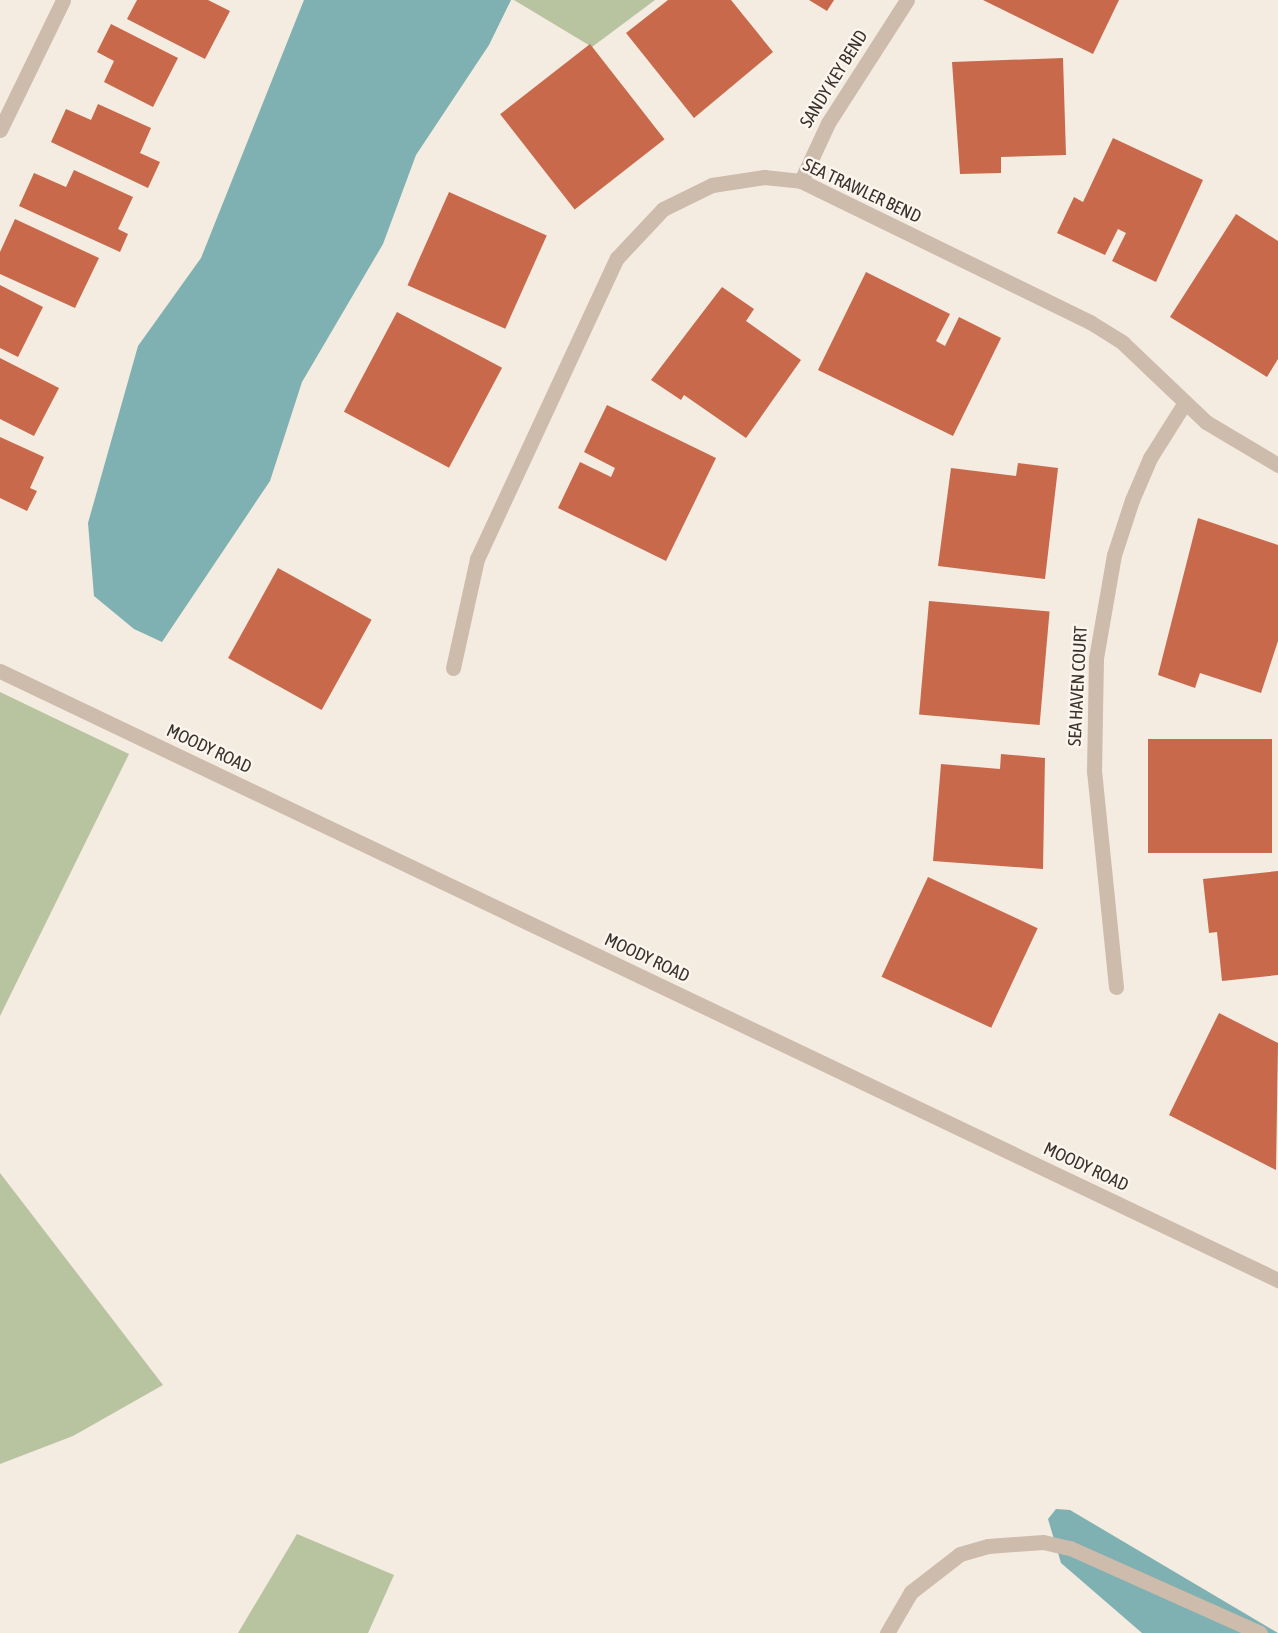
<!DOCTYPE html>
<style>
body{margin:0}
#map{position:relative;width:1278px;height:1633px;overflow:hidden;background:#f4ebe1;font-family:"Asap Condensed",sans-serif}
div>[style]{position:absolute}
.green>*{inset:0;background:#b8c4a0}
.water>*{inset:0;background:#7fb0b2}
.building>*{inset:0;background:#c8694b;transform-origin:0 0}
.service>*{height:15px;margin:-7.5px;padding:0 7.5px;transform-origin:7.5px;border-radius:7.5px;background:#cdbbac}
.minor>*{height:15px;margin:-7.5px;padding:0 7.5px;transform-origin:7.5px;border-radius:7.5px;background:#cdbbac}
.tertiary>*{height:15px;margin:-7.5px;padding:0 7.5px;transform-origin:7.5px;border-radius:7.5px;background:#cdbbac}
span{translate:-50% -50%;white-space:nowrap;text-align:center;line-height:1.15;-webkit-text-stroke:5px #fbf5ee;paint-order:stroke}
.street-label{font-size:18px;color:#3b302b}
</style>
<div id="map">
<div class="green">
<div style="clip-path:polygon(514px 0,655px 0,592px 47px)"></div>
<div style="clip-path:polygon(0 692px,129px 754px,0 1016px)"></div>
<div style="clip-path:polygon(0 1173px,163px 1385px,73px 1436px,0 1464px)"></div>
<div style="clip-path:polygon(297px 1534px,394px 1575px,368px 1633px,238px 1633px)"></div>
</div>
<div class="water">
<div style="clip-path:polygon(304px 0,511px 0,489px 45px,416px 155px,383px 244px,302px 382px,270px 481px,162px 642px,134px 629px,94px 596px,88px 523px,138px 346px,201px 258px)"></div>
<div style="clip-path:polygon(1056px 1509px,1070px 1510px,1278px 1633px,1142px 1633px,1061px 1563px,1048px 1519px)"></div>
</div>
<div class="building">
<div style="clip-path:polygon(137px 0,208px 0,230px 11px,205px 59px,127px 19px)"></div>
<div style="clip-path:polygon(668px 0,731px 0,773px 52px,694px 118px,626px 33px)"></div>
<div style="clip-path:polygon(809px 0,834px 0,827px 11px)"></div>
<div style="clip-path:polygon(983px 0,1119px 0,1093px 54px)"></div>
<div style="clip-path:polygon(111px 24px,178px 58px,153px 107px,104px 82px,114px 61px,97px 52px)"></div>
<div style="left:590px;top:44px;width:121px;height:114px;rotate:52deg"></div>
<div style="clip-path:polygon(1063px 58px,1066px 155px,1001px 157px,1001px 173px,960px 174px,952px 62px)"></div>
<div style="clip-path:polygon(98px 104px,151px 128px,140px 153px,160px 162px,148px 188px,51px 142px,66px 109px,91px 120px)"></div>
<div style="clip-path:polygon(1113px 138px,1203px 180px,1156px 282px,1112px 261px,1126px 233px,1118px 229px,1105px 255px,1057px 233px,1074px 197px,1083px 202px)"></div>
<div style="clip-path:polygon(74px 170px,133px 197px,118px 229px,128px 234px,120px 252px,19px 206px,34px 173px,66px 187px)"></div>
<div style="left:449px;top:192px;width:107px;height:102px;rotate:24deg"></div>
<div style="clip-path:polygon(1236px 214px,1278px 241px,1278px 359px,1267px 377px,1170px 317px)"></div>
<div style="clip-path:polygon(15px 219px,99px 258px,75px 308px,0 274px,0 252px)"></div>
<div style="clip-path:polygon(866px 272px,950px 314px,936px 341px,945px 346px,959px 317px,1001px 338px,953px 436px,818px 370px)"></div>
<div style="clip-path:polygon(0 285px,43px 307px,18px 357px,0 348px)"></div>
<div style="clip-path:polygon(722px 287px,754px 309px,746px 321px,801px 360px,746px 438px,684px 395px,681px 400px,651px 380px)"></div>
<div style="left:397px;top:312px;width:119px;height:113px;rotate:28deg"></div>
<div style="clip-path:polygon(0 358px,59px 388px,34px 436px,0 419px)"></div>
<div style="clip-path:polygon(607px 405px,716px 458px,666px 561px,558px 508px,580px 462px,611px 477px,615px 468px,584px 452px)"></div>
<div style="clip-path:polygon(0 437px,44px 457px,30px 488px,37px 491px,27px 511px,0 498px)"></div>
<div style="clip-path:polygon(1018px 463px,1058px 468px,1045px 579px,938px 566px,951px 468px,1016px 476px)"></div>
<div style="clip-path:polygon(1198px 518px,1278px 545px,1278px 641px,1261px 693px,1200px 673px,1195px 688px,1158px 675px)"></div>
<div style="left:278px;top:568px;width:107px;height:103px;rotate:29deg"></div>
<div style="left:929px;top:601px;width:121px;height:114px;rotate:5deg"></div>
<div style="left:1148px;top:739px;width:124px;height:114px"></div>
<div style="clip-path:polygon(1001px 754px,1045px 758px,1043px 869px,933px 861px,941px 764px,1000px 769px)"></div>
<div style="clip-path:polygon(1278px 871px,1278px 975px,1222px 981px,1217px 932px,1209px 933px,1203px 879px)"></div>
<div style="left:928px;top:877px;width:121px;height:110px;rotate:25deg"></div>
<div style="clip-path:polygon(1219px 1013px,1278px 1043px,1276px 1170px,1169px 1115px)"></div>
</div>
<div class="service">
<div style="left:887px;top:1633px;width:48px;rotate:-59.7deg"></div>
<div style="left:911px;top:1592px;width:62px;rotate:-37.8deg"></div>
<div style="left:960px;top:1554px;width:29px;rotate:-16deg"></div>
<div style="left:988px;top:1546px;width:55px;rotate:-4.2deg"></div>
<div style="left:1043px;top:1542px;width:28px;rotate:13deg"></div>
<div style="left:1070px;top:1548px;width:208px;rotate:24.1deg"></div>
</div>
<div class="minor">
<div style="left:0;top:130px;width:144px;rotate:-64.1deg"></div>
<div style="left:801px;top:181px;width:64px;rotate:-65deg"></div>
<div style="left:828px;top:123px;width:146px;rotate:-57.3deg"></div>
<div style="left:453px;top:668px;width:112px;rotate:-77.6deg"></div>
<div style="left:477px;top:559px;width:332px;rotate:-65.1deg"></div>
<div style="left:617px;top:258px;width:67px;rotate:-46.8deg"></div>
<div style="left:663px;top:209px;width:55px;rotate:-26.1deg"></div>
<div style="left:712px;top:185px;width:53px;rotate:-8.7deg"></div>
<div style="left:764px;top:177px;width:37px;rotate:6deg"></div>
<div style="left:801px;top:181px;width:322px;rotate:26deg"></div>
<div style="left:1090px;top:322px;width:39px;rotate:32deg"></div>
<div style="left:1123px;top:343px;width:115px;rotate:43.6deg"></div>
<div style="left:1206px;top:422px;width:84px;rotate:30.8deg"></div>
<div style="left:1116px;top:987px;width:216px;rotate:-95.8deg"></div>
<div style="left:1094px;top:772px;width:114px;rotate:-89deg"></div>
<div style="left:1096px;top:658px;width:105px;rotate:-80.1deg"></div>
<div style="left:1114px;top:555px;width:58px;rotate:-71.9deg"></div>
<div style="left:1132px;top:500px;width:46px;rotate:-66.8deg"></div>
<div style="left:1150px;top:458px;width:64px;rotate:-57.8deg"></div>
</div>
<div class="tertiary">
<div style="left:0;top:671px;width:1416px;rotate:25.48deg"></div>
</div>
<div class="street-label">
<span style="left:834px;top:79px;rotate:-58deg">SANDY KEY BEND</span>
<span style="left:862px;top:191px;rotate:25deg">SEA TRAWLER BEND</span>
<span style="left:1078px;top:686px;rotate:-87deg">SEA HAVEN COURT</span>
<span style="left:209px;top:749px;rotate:25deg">MOODY ROAD</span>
<span style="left:647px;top:958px;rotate:25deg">MOODY ROAD</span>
<span style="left:1086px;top:1167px;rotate:25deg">MOODY ROAD</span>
</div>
</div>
